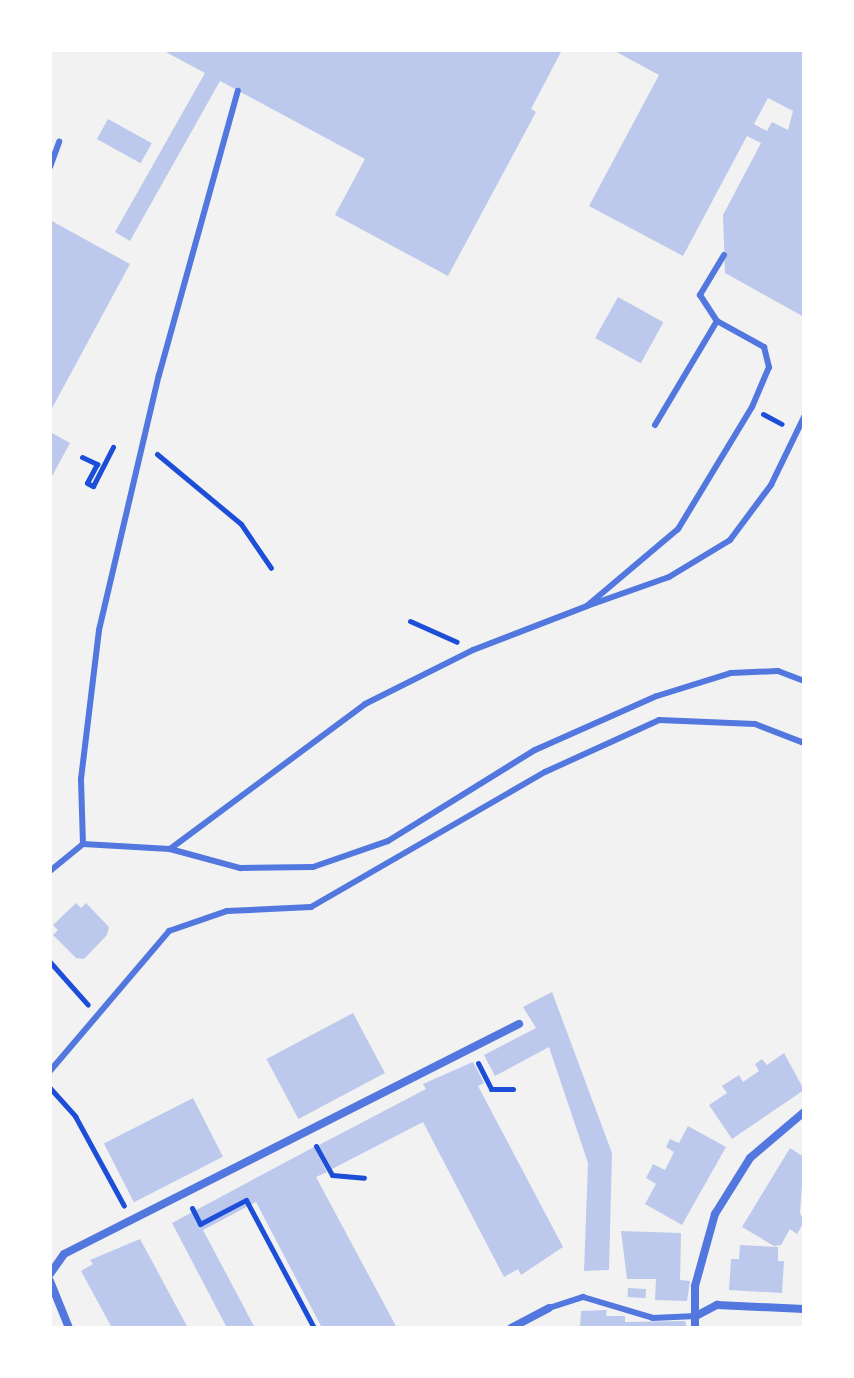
<!DOCTYPE html>
<style>
body{margin:0}
#map{position:relative;width:854px;height:1378px;overflow:hidden;background:#f2f2f2;font-family:Commissioner,sans-serif}
div>[style]{position:absolute}
.building>*{inset:0;background:#bdc9ec;transform-origin:0 0}
.path>*{height:5px;margin:-2.5px;padding:0 2.5px;transform-origin:2.5px;border-radius:2.5px;background:#1d4ed8}
.service>*{height:6px;margin:-3px;padding:0 3px;transform-origin:3px;border-radius:3px;background:#5277de}
.minor>*{height:8px;margin:-4px;padding:0 4px;transform-origin:4px;border-radius:4px;background:#5277de}
span{translate:-50% -50%;white-space:nowrap;text-align:center;line-height:1.15;-webkit-text-stroke:7px #fff;paint-order:stroke}
.frame{position:absolute;inset:0;border:52px solid #fff;pointer-events:none}
</style>
<div id="map">
<div class="building">
<div style="clip-path:polygon(162px 50px,424px 51px,562px 50px,531px 109px,536px 112px,448px 276px,335px 215px,365px 159px,220px 81px,130px 241px,115px 232px,205px 73px)"></div>
<div style="clip-path:polygon(evenodd,613px 50px,804px 50px,804px 317px,725px 273px,723px 215px,761px 143px,747px 136px,683px 256px,589px 206px,659px 75px,613px 50px,768px 98px,793px 111px,788px 130px,772px 122px,767px 131px,754px 124px,768px 98px)"></div>
<div style="left:108px;top:119px;width:50px;height:23px;rotate:29deg"></div>
<div style="clip-path:polygon(50px 220px,130px 264px,50px 412px)"></div>
<div style="left:618px;top:297px;width:52px;height:47px;rotate:29deg"></div>
<div style="clip-path:polygon(50px 432px,70px 443px,50px 480px)"></div>
<div style="clip-path:polygon(76px 903px,81px 908px,86px 903px,109px 927px,107px 935px,84px 959px,76px 958px,53px 935px,58px 930px,53px 925px)"></div>
<div style="clip-path:polygon(552px 992px,612px 1153px,609px 1270px,584px 1271px,588px 1163px,549px 1047px,495px 1076px,484px 1055px,536px 1028px,523px 1007px)"></div>
<div style="left:353px;top:1013px;width:68px;height:98px;rotate:62deg"></div>
<div style="clip-path:polygon(784px 1053px,804px 1090px,732px 1139px,709px 1105px,727px 1093px,722px 1086px,739px 1075px,743px 1082px,759px 1071px,755px 1064px,762px 1059px,767px 1065px)"></div>
<div style="clip-path:polygon(473px 1062px,484px 1083px,478px 1086px,563px 1247px,521px 1275px,518px 1269px,504px 1277px,423px 1122px,332px 1169px,319px 1145px,426px 1089px,423px 1084px)"></div>
<div style="left:193px;top:1098px;width:66px;height:100px;rotate:63deg"></div>
<div style="clip-path:polygon(688px 1126px,726px 1147px,682px 1225px,645px 1204px,656px 1184px,646px 1178px,653px 1164px,665px 1170px,674px 1152px,666px 1147px,670px 1139px,679px 1143px)"></div>
<div style="clip-path:polygon(314px 1147px,327px 1172px,316px 1177px,397px 1328px,322px 1328px,256px 1202px,203px 1230px,255px 1328px,227px 1328px,172px 1223px)"></div>
<div style="clip-path:polygon(790px 1148px,804px 1157px,800px 1213px,804px 1222px,797px 1234px,790px 1229px,781px 1245px,774px 1246px,742px 1227px)"></div>
<div style="clip-path:polygon(621px 1231px,681px 1233px,680px 1280px,690px 1281px,687px 1301px,655px 1300px,656px 1279px,627px 1279px)"></div>
<div style="clip-path:polygon(140px 1239px,153px 1263px,188px 1328px,112px 1328px,81px 1271px,93px 1264px,90px 1260px)"></div>
<div style="clip-path:polygon(740px 1245px,778px 1247px,778px 1261px,784px 1261px,782px 1293px,729px 1290px,731px 1259px,739px 1259px)"></div>
<div style="left:628px;top:1288px;width:18px;height:9px;rotate:3deg"></div>
<div style="clip-path:polygon(607px 1310px,606px 1316px,625px 1316px,625px 1322px,685px 1321px,687px 1328px,580px 1328px,581px 1311px)"></div>
</div>
<div class="path">
<div style="left:763px;top:414px;width:21px;rotate:28deg"></div>
<div style="left:157px;top:454px;width:109px;rotate:39.8deg"></div>
<div style="left:241px;top:524px;width:53px;rotate:55.7deg"></div>
<div style="left:82px;top:457px;width:17px;rotate:25deg"></div>
<div style="left:97px;top:464px;width:21px;rotate:118deg"></div>
<div style="left:87px;top:483px;width:7px;rotate:27deg"></div>
<div style="left:93px;top:486px;width:44px;rotate:-62.9deg"></div>
<div style="left:410px;top:621px;width:51px;rotate:24.1deg"></div>
<div style="left:50px;top:962px;width:57px;rotate:48.5deg"></div>
<div style="left:478px;top:1063px;width:29px;rotate:63deg"></div>
<div style="left:491px;top:1089px;width:22px"></div>
<div style="left:50px;top:1088px;width:38px;rotate:48deg"></div>
<div style="left:75px;top:1116px;width:102px;rotate:61.4deg"></div>
<div style="left:316px;top:1146px;width:33px;rotate:61deg"></div>
<div style="left:332px;top:1175px;width:32px;rotate:5deg"></div>
<div style="left:192px;top:1208px;width:18px;rotate:63deg"></div>
<div style="left:200px;top:1224px;width:52px;rotate:-27.6deg"></div>
<div style="left:246px;top:1200px;width:145px;rotate:62deg"></div>
</div>
<div class="service">
<div style="left:50px;top:167px;width:27px;rotate:-70deg"></div>
<div style="left:724px;top:255px;width:47px;rotate:121deg"></div>
<div style="left:700px;top:295px;width:31px;rotate:57deg"></div>
<div style="left:717px;top:321px;width:54px;rotate:29deg"></div>
<div style="left:764px;top:347px;width:21px;rotate:76deg"></div>
<div style="left:769px;top:367px;width:43px;rotate:113deg"></div>
<div style="left:752px;top:407px;width:143px;rotate:121.2deg"></div>
<div style="left:678px;top:529px;width:119px;rotate:139.8deg"></div>
<div style="left:587px;top:606px;width:87px;rotate:-19.5deg"></div>
<div style="left:669px;top:577px;width:71px;rotate:-31.2deg"></div>
<div style="left:730px;top:540px;width:69px;rotate:-53.3deg"></div>
<div style="left:771px;top:485px;width:76px;rotate:-64.1deg"></div>
<div style="left:655px;top:425px;width:121px;rotate:-59.2deg"></div>
<div style="left:83px;top:844px;width:65px;rotate:-91.8deg"></div>
<div style="left:81px;top:779px;width:150px;rotate:-83.1deg"></div>
<div style="left:99px;top:630px;width:262px;rotate:-76.8deg"></div>
<div style="left:159px;top:375px;width:295px;rotate:-74.5deg"></div>
<div style="left:170px;top:849px;width:243px;rotate:-36.6deg"></div>
<div style="left:365px;top:704px;width:121px;rotate:-26.6deg"></div>
<div style="left:473px;top:650px;width:122px;rotate:-21.1deg"></div>
<div style="left:50px;top:871px;width:43px;rotate:-39.3deg"></div>
<div style="left:83px;top:844px;width:87px;rotate:3.3deg"></div>
<div style="left:170px;top:849px;width:73px;rotate:15.2deg"></div>
<div style="left:240px;top:868px;width:73px;rotate:-0.8deg"></div>
<div style="left:313px;top:867px;width:79px;rotate:-19.1deg"></div>
<div style="left:388px;top:841px;width:173px;rotate:-31.8deg"></div>
<div style="left:535px;top:750px;width:133px;rotate:-23.9deg"></div>
<div style="left:657px;top:696px;width:77px;rotate:-17.3deg"></div>
<div style="left:731px;top:673px;width:47px;rotate:-2.4deg"></div>
<div style="left:778px;top:671px;width:28px;rotate:21deg"></div>
<div style="left:50px;top:1071px;width:184px;rotate:-49.6deg"></div>
<div style="left:169px;top:931px;width:61px;rotate:-19deg"></div>
<div style="left:227px;top:911px;width:84px;rotate:-2.7deg"></div>
<div style="left:311px;top:907px;width:270px;rotate:-30deg"></div>
<div style="left:545px;top:772px;width:125px;rotate:-24.5deg"></div>
<div style="left:659px;top:720px;width:96px;rotate:2.4deg"></div>
<div style="left:755px;top:724px;width:53px;rotate:21.2deg"></div>
<div style="left:549px;top:1308px;width:36px;rotate:-18deg"></div>
<div style="left:583px;top:1297px;width:73px;rotate:16.7deg"></div>
<div style="left:653px;top:1318px;width:43px;rotate:-2.7deg"></div>
</div>
<div class="minor">
<div style="left:50px;top:1274px;width:24px;rotate:-55deg"></div>
<div style="left:64px;top:1254px;width:510px;rotate:-26.82deg"></div>
<div style="left:50px;top:1281px;width:51px;rotate:68deg"></div>
<div style="left:696px;top:1316px;width:24px;rotate:-28deg"></div>
<div style="left:717px;top:1305px;width:87px;rotate:2.6deg"></div>
<div style="left:511px;top:1328px;width:43px;rotate:-27.8deg"></div>
<div style="left:695px;top:1328px;width:42px;rotate:-90deg"></div>
<div style="left:695px;top:1286px;width:75px;rotate:-74.5deg"></div>
<div style="left:715px;top:1214px;width:66px;rotate:-58deg"></div>
<div style="left:750px;top:1158px;width:71px;rotate:-40.4deg"></div>
</div>
<div class="frame"></div>
</div>
